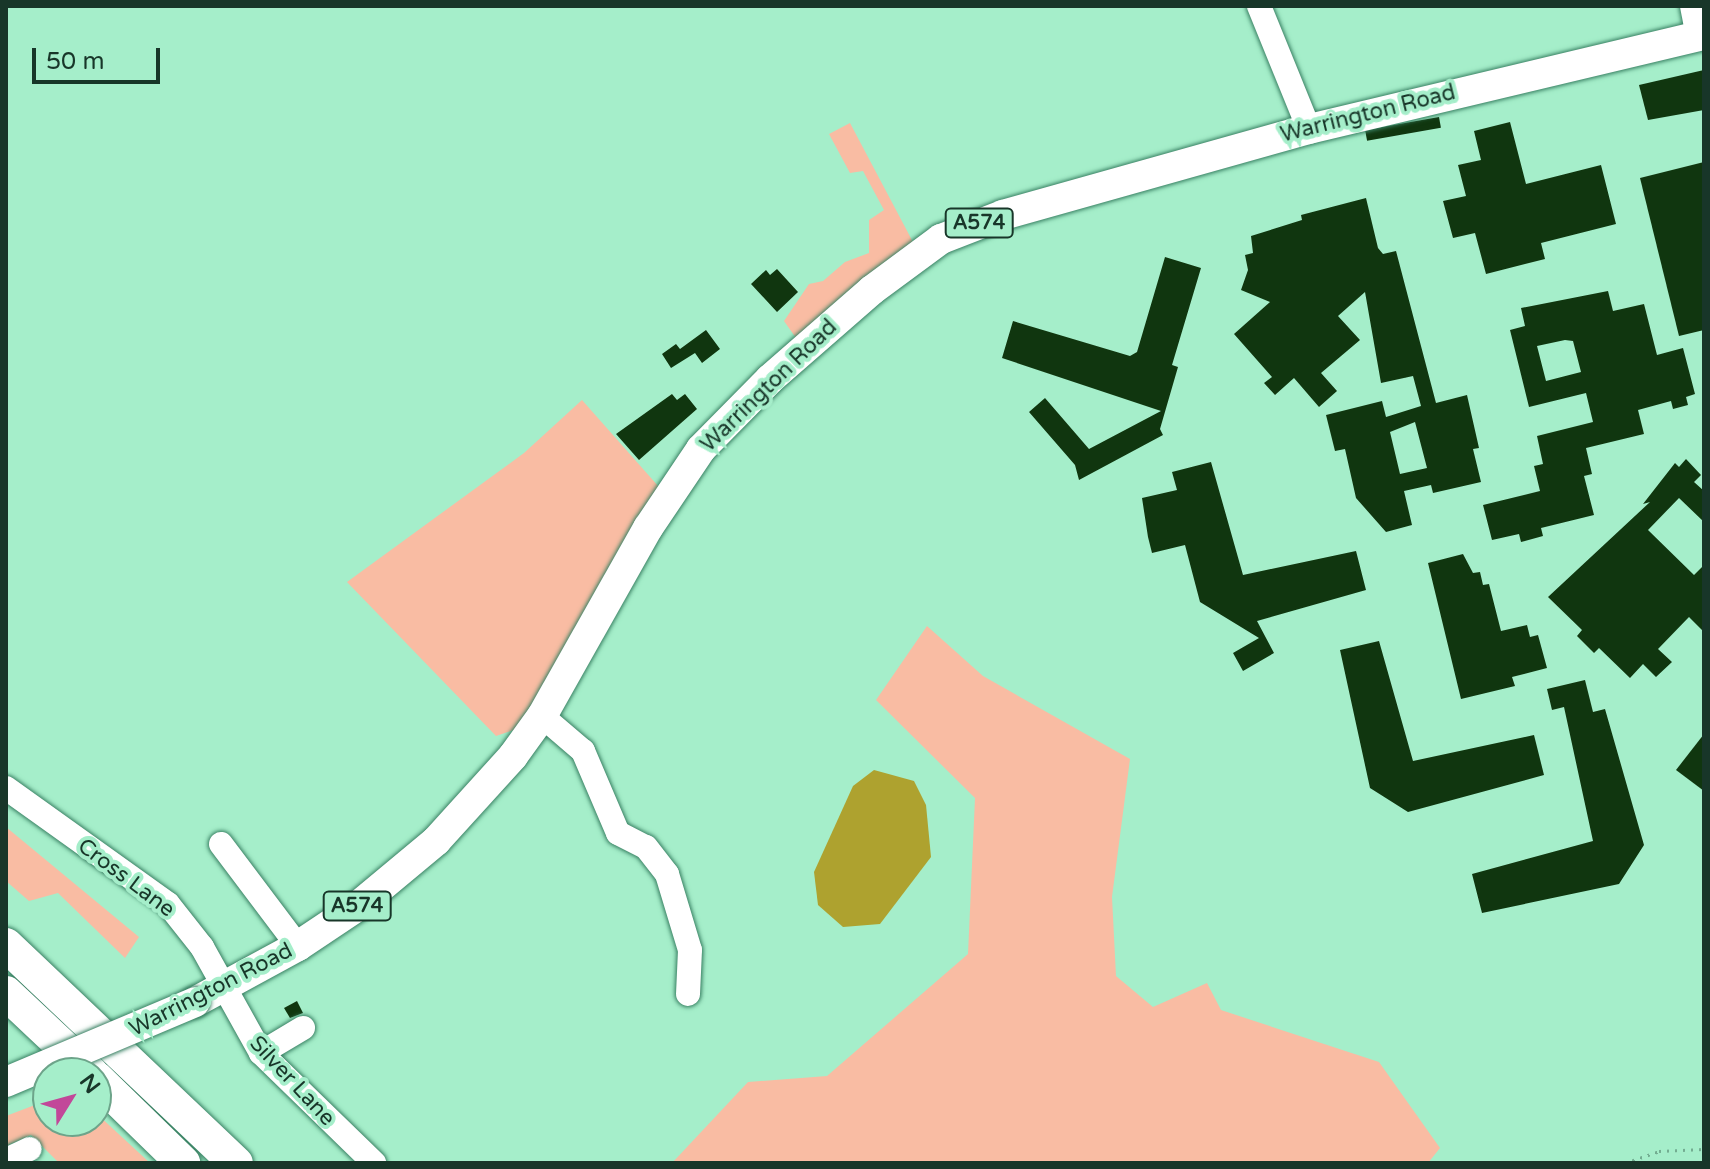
<!DOCTYPE html>
<style>
body{margin:0}
#map{position:relative;width:1710px;height:1169px;overflow:hidden;background:#a5eeca;font-family:"Varela Round",sans-serif}
div>[style]{position:absolute}
.green>*{inset:0;background:#f9bca3}
.water>*{inset:0;background:#aea22f}
.building>*{inset:0;background:#10360f;transform-origin:0 0}
.path>*{height:3px;margin-top:-1.5px;transform-origin:0;background:repeating-linear-gradient(90deg,#73ad91 0 2px,transparent 0 8px)}
.roads{filter:drop-shadow(0 0 2px #398163) drop-shadow(0 0 2px #398163)}
.minor>*{height:24px;margin:-12px;padding:0 12px;transform-origin:12px;border-radius:12px;background:#fff}
.major>*{height:30px;margin:-15px;padding:0 15px;transform-origin:15px;border-radius:15px;background:#fff}
.highway>*{height:34px;margin:-17px;padding:0 17px;transform-origin:17px;border-radius:17px;background:#fff}
.bridges{filter:drop-shadow(0 0 2px #398163) drop-shadow(0 0 2px #398163)}
.major-bridge>*{height:30px;margin:-15px;padding:0 15px;transform-origin:15px;border-radius:15px;background:#fff}
span{translate:-50% -50%;white-space:nowrap;text-align:center;line-height:1.15;-webkit-text-stroke:8px #a5eeca;paint-order:stroke}
.shield-label span{padding:2px 6px;background:#a5eeca;border:2px solid;border-radius:6px;-webkit-text-stroke-width:0}
.shield-label{font-size:20px;color:#183629;font-weight:700}
.street-label{font-size:22px;color:#183629}
.frame{position:absolute;inset:0;border:8px solid #183629;pointer-events:none}
.north{position:absolute;left:32px;top:1057px;width:80px;height:80px;box-sizing:border-box;background:#a5eeca;border:2px solid #6da48a;border-radius:50%;rotate:53deg;font-size:22px;font-weight:700;line-height:32px;text-align:center;color:#183629}
.north::after{content:'';display:block;margin:auto;width:28px;height:36px;background:#c24799;clip-path:polygon(50% 0,100% 100%,50% 72%,0 100%)}
.scale{position:absolute;left:32px;top:48px;width:128px;height:36px;box-sizing:border-box;border:4px solid #183629;border-top:0;padding-left:10px;font-size:24px;line-height:28px;white-space:nowrap;color:#183629;-webkit-text-stroke:6px #a5eeca;paint-order:stroke}
</style>
<div id="map">
<div class="green">
<div style="clip-path:polygon(850px 123px,914px 244px,796px 338px,784px 321px,809px 284px,823px 281px,845px 262px,869px 253px,869px 220px,884px 210px,863px 171px,850px 173px,829px 134px)"></div>
<div style="clip-path:polygon(582px 400px,659px 487px,523px 727px,496px 736px,347px 582px,524px 453px)"></div>
<div style="clip-path:polygon(927px 626px,983px 676px,1130px 759px,1112px 897px,1116px 976px,1153px 1007px,1207px 983px,1221px 1010px,1379px 1062px,1440px 1148px,1428px 1163px,672px 1163px,748px 1082px,827px 1076px,968px 954px,975px 798px,876px 700px)"></div>
<div style="clip-path:polygon(6px 827px,139px 937px,125px 958px,58px 893px,29px 901px,6px 881px)"></div>
<div style="clip-path:polygon(48px 1100px,48px 1121px,96px 1121px,96px 1113px,150px 1163px,59px 1163px,31px 1135px,6px 1146px,6px 1116px)"></div>
</div>
<div class="water">
<div style="clip-path:polygon(874px 770px,914px 781px,926px 805px,931px 857px,880px 924px,843px 927px,818px 905px,814px 872px,853px 786px)"></div>
</div>
<div class="building">
<div style="clip-path:polygon(1704px 70px,1704px 110px,1648px 120px,1639px 85px)"></div>
<div style="left:1439px;top:117px;width:11px;height:75px;rotate:80deg"></div>
<div style="clip-path:polygon(1510px 122px,1526px 184px,1601px 165px,1616px 224px,1541px 243px,1545px 259px,1486px 274px,1475px 233px,1453px 238px,1443px 201px,1466px 196px,1458px 165px,1481px 160px,1474px 131px)"></div>
<div style="clip-path:polygon(1704px 162px,1704px 330px,1679px 336px,1640px 178px)"></div>
<div style="clip-path:polygon(evenodd,1366px 198px,1378px 248px,1383px 254px,1396px 251px,1436px 403px,1467px 395px,1479px 448px,1473px 449px,1481px 482px,1433px 493px,1431px 485px,1404px 491px,1412px 525px,1386px 532px,1356px 498px,1345px 449px,1335px 451px,1326px 415px,1382px 401px,1386px 417px,1421px 406px,1413px 376px,1381px 383px,1365px 292px,1338px 316px,1360px 340px,1321px 373px,1337px 391px,1319px 407px,1294px 378px,1275px 395px,1264px 383px,1272px 377px,1234px 334px,1270px 302px,1241px 290px,1248px 270px,1245px 255px,1253px 253px,1251px 236px,1302px 220px,1301px 215px,1366px 198px,1415px 422px,1427px 468px,1400px 474px,1390px 432px,1415px 422px)"></div>
<div style="clip-path:polygon(1165px 257px,1201px 268px,1172px 365px,1178px 367px,1160px 429px,1163px 435px,1079px 480px,1075px 465px,1029px 412px,1045px 398px,1089px 449px,1161px 411px,1002px 358px,1013px 321px,1130px 356px,1137px 352px)"></div>
<div style="clip-path:polygon(777px 269px,798px 292px,777px 312px,751px 284px,766px 270px,770px 275px)"></div>
<div style="clip-path:polygon(evenodd,1608px 291px,1613px 311px,1644px 304px,1657px 355px,1683px 348px,1695px 394px,1686px 397px,1688px 405px,1673px 409px,1671px 401px,1638px 410px,1644px 434px,1586px 448px,1592px 474px,1584px 476px,1594px 515px,1541px 528px,1543px 536px,1521px 542px,1519px 534px,1492px 540px,1483px 505px,1540px 491px,1534px 466px,1543px 464px,1537px 436px,1593px 422px,1586px 393px,1529px 407px,1510px 330px,1525px 326px,1521px 308px,1608px 291px,1565px 340px,1573px 341px,1581px 372px,1546px 381px,1537px 346px,1565px 340px)"></div>
<div style="clip-path:polygon(706px 330px,720px 349px,702px 363px,695px 353px,671px 368px,662px 354px,676px 344px,680px 349px)"></div>
<div style="clip-path:polygon(672px 394px,677px 400px,685px 394px,697px 409px,639px 460px,616px 434px)"></div>
<div style="clip-path:polygon(1686px 459px,1701px 475px,1694px 482px,1704px 491px,1704px 522px,1679px 498px,1648px 530px,1694px 575px,1704px 565px,1704px 632px,1689px 617px,1658px 649px,1672px 662px,1656px 677px,1643px 664px,1630px 678px,1599px 648px,1594px 653px,1577px 636px,1582px 630px,1548px 597px,1650px 502px,1643px 504px,1675px 463px,1679px 467px)"></div>
<div style="clip-path:polygon(1211px 462px,1243px 575px,1356px 551px,1366px 590px,1257px 621px,1274px 653px,1243px 671px,1233px 653px,1259px 638px,1200px 602px,1185px 545px,1152px 553px,1148px 537px,1142px 498px,1177px 490px,1172px 472px)"></div>
<div style="clip-path:polygon(1463px 554px,1473px 573px,1480px 572px,1483px 585px,1489px 584px,1501px 631px,1527px 625px,1530px 637px,1538px 635px,1547px 668px,1512px 677px,1515px 686px,1461px 699px,1428px 563px)"></div>
<div style="clip-path:polygon(1379px 641px,1413px 761px,1534px 735px,1544px 775px,1408px 812px,1370px 788px,1340px 650px)"></div>
<div style="clip-path:polygon(1585px 680px,1593px 712px,1605px 709px,1644px 845px,1619px 884px,1482px 913px,1472px 874px,1593px 841px,1564px 707px,1552px 710px,1547px 689px)"></div>
<div style="clip-path:polygon(1704px 734px,1704px 791px,1676px 770px)"></div>
<div style="clip-path:polygon(297px 1001px,303px 1013px,290px 1018px,284px 1008px)"></div>
</div>
<div class="path">
<div style="left:1625px;top:1163px;width:36px;rotate:-19deg"></div>
<div style="left:1659px;top:1151px;width:45px;rotate:-2.5deg"></div>
</div>
<div class="roads">
<div class="minor">
<div style="left:1259px;top:6px;width:133px;rotate:67.9deg"></div>
<div style="left:1692px;top:6px;width:31px;rotate:79deg"></div>
<div style="left:542px;top:716px;width:54px;rotate:40.5deg"></div>
<div style="left:583px;top:751px;width:89px;rotate:66.9deg"></div>
<div style="left:618px;top:833px;width:31px;rotate:27deg"></div>
<div style="left:646px;top:847px;width:34px;rotate:52deg"></div>
<div style="left:667px;top:874px;width:79px;rotate:73.2deg"></div>
<div style="left:690px;top:950px;width:44px;rotate:92.6deg"></div>
<div style="left:6px;top:788px;width:199px;rotate:35.6deg"></div>
<div style="left:168px;top:904px;width:55px;rotate:51.7deg"></div>
<div style="left:202px;top:947px;width:121px;rotate:60.9deg"></div>
<div style="left:261px;top:1053px;width:158px;rotate:44.2deg"></div>
<div style="left:221px;top:844px;width:128px;rotate:53deg"></div>
<div style="left:261px;top:1053px;width:49px;rotate:-30.8deg"></div>
<div style="left:6px;top:1160px;width:26px;rotate:-25deg"></div>
</div>
<div class="major">
<div style="left:195px;top:1002px;width:117px;rotate:-28.5deg"></div>
<div style="left:298px;top:946px;width:72px;rotate:-33.7deg"></div>
<div style="left:358px;top:906px;width:102px;rotate:-39.8deg"></div>
<div style="left:436px;top:841px;width:115px;rotate:-47.8deg"></div>
<div style="left:513px;top:756px;width:49px;rotate:-54.1deg"></div>
<div style="left:542px;top:716px;width:216px;rotate:-60.6deg"></div>
<div style="left:648px;top:528px;width:95px;rotate:-56.1deg"></div>
<div style="left:701px;top:449px;width:98px;rotate:-45.4deg"></div>
<div style="left:770px;top:379px;width:135px;rotate:-41.1deg"></div>
<div style="left:872px;top:290px;width:86px;rotate:-36.5deg"></div>
<div style="left:941px;top:239px;width:66px;rotate:-21.2deg"></div>
<div style="left:1003px;top:215px;width:318px;rotate:-15.7deg"></div>
<div style="left:1309px;top:129px;width:406px;rotate:-13.4deg"></div>
</div>
<div class="highway">
<div style="left:6px;top:945px;width:317px;rotate:43.5deg"></div>
<div style="left:6px;top:993px;width:117px;rotate:43.3deg"></div>
<div style="left:96px;top:1078px;width:122px;rotate:44.3deg"></div>
</div>
</div>
<div class="bridges">
<div class="major-bridge">
<div style="left:6px;top:1082px;width:205px;rotate:-22.9deg"></div>
</div>
</div>
<div class="shield-label">
<span style="left:979px;top:223px">A574</span>
<span style="left:357px;top:906px">A574</span>
</div>
<div class="street-label">
<span style="left:1368px;top:114px;rotate:-14deg">Warrington Road</span>
<span style="left:769px;top:386px;rotate:-44deg">Warrington Road</span>
<span style="left:126px;top:878px;rotate:37deg">Cross Lane</span>
<span style="left:211px;top:990px;rotate:-27deg">Warrington Road</span>
<span style="left:292px;top:1081px;rotate:47deg">Silver Lane</span>
</div>
<div class="frame"></div>
<div class="north">N</div>
<div class="scale">50 m</div>
</div>
